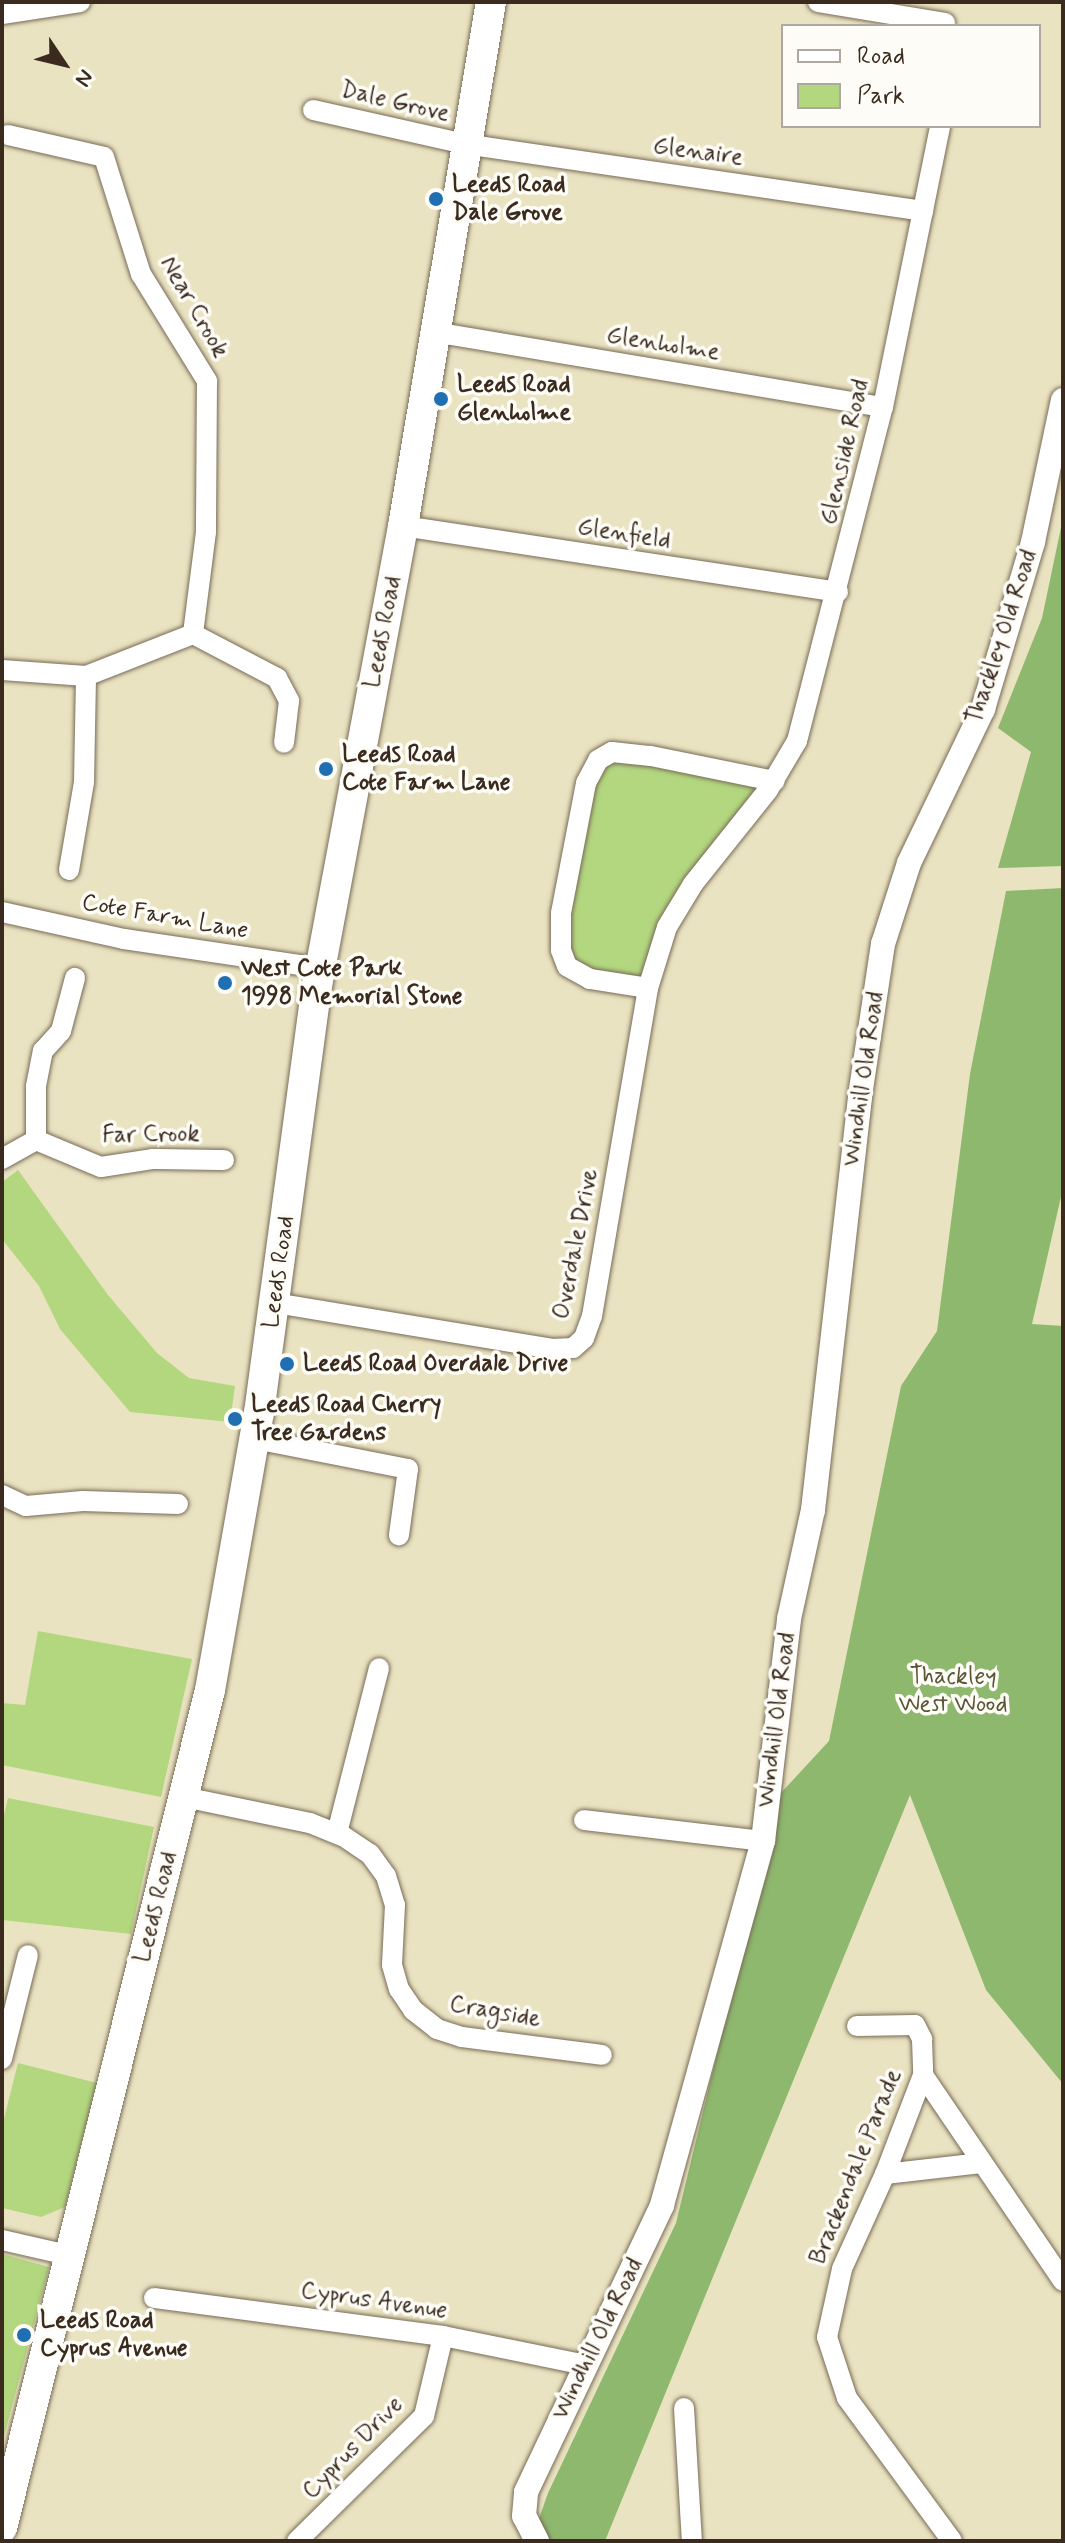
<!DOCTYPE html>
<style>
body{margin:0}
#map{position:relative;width:1065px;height:2543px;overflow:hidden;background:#eae3c1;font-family:Mynerve,sans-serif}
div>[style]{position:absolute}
.green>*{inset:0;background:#b3d77f}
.forest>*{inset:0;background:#8eb86e}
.roads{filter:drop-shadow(0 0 2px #786b57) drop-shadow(0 0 2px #786b57)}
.minor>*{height:20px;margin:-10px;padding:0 10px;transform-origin:10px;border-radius:10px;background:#fff}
.tertiary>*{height:24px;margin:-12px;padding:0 12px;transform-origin:12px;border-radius:12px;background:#fff}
.primary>*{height:30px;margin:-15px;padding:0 15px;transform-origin:15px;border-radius:15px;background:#fff}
.dots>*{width:22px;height:22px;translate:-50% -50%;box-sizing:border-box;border:4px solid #fdfcf7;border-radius:50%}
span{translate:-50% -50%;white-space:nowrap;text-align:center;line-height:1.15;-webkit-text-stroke:7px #fdfcf7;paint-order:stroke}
.street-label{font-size:24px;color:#3b2a1e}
.poi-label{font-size:24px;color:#3b2a1e;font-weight:700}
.left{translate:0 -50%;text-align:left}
.park-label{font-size:24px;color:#595536}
.frame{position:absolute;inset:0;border:4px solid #3b2a1e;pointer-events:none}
.legend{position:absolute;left:781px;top:24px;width:260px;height:104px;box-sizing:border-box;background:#fdfcf7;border:2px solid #afa8a0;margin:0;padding:10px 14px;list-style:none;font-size:24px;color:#3b2a1e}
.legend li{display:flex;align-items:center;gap:16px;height:40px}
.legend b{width:40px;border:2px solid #afa8a0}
.north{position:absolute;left:24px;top:24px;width:80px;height:80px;-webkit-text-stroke:6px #fdfcf7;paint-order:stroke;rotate:125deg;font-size:22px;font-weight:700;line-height:32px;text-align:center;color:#3b2a1e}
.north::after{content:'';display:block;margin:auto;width:28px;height:36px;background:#3b2a1e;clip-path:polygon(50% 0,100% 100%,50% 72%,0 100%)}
</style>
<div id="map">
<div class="green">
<div style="clip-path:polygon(612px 752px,774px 781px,693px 884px,648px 988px,567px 966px,561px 913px,586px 783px)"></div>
<div style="clip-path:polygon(18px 1170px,108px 1295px,157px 1353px,189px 1378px,235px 1386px,230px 1422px,130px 1412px,60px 1329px,39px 1286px,2px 1239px,2px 1182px)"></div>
<div style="clip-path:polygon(38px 1631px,192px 1659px,161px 1797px,2px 1765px,2px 1703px,25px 1705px)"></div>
<div style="clip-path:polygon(8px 1798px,154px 1827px,131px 1934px,2px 1920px,2px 1824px)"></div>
<div style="clip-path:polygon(18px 2063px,97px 2083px,65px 2207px,41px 2217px,2px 2208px,2px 2127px)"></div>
<div style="clip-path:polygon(2px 2254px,49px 2267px,2px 2444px)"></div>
</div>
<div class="forest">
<div style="clip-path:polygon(1063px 518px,1063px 866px,998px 868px,1031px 752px,998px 728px,1042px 618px)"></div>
<div style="clip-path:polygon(1063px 888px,1063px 1188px,1032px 1324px,1063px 1326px,1063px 2084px,986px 1990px,910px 1795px,605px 2541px,531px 2541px,548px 2493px,676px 2223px,780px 1794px,829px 1741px,901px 1386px,937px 1331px,970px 1074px,1006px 891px)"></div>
</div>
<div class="roads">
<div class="minor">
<div style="left:818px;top:2px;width:129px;rotate:9.4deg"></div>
<div style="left:2px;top:14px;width:79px;rotate:-8.7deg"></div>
<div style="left:313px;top:110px;width:156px;rotate:12.6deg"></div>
<div style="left:465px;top:144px;width:463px;rotate:8.3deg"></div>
<div style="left:8px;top:135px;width:98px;rotate:12.9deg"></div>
<div style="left:104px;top:157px;width:123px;rotate:72.5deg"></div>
<div style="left:141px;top:274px;width:126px;rotate:58.3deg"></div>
<div style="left:207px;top:381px;width:151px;rotate:90.4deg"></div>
<div style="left:206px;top:532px;width:103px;rotate:97.3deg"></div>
<div style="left:434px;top:332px;width:455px;rotate:9.5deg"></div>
<div style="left:403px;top:526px;width:440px;rotate:8.6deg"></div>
<div style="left:2px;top:670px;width:84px;rotate:4.1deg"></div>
<div style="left:86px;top:676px;width:115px;rotate:-21.4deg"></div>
<div style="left:193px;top:634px;width:95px;rotate:27.6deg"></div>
<div style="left:277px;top:678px;width:26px;rotate:62deg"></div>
<div style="left:289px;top:701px;width:42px;rotate:96.8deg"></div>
<div style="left:69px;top:870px;width:89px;rotate:-80.3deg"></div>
<div style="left:84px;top:782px;width:106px;rotate:-88.9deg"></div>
<div style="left:2px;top:912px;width:125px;rotate:12.5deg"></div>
<div style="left:124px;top:939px;width:199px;rotate:8.4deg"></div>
<div style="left:648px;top:988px;width:59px;rotate:-171.2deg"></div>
<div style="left:590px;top:979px;width:26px;rotate:-151deg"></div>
<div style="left:567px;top:966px;width:17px;rotate:-111deg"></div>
<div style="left:561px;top:950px;width:37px;rotate:-90deg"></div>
<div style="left:561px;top:913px;width:132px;rotate:-79.1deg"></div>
<div style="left:586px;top:783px;width:26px;rotate:-62deg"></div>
<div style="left:598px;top:760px;width:16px;rotate:-30deg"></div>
<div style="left:612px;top:752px;width:39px;rotate:6deg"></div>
<div style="left:651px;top:756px;width:126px;rotate:11.5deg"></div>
<div style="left:36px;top:1140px;width:54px;rotate:-90deg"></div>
<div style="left:36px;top:1086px;width:36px;rotate:-79deg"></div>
<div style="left:43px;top:1051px;width:27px;rotate:-48deg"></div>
<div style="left:61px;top:1031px;width:55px;rotate:-75.2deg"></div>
<div style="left:2px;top:1159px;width:39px;rotate:-29deg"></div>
<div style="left:36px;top:1140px;width:70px;rotate:22.6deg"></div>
<div style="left:101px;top:1167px;width:53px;rotate:-8.7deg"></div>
<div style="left:153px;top:1159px;width:71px;rotate:0.8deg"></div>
<div style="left:275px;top:1303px;width:281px;rotate:9.4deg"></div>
<div style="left:552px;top:1349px;width:21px;rotate:-3deg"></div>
<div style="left:573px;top:1348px;width:15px;rotate:-42deg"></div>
<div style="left:584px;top:1338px;width:23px;rotate:-70deg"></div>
<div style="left:592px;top:1316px;width:333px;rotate:-80.3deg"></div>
<div style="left:648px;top:988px;width:64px;rotate:-72.7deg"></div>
<div style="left:667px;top:927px;width:50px;rotate:-58.8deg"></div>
<div style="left:693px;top:884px;width:120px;rotate:-51.4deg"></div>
<div style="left:768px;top:790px;width:57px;rotate:-59.4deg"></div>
<div style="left:797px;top:741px;width:345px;rotate:-75.6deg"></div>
<div style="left:883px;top:407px;width:287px;rotate:-78.5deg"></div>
<div style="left:255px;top:1439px;width:156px;rotate:11.1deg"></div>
<div style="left:408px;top:1469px;width:67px;rotate:97.8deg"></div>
<div style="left:2px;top:1495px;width:26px;rotate:25deg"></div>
<div style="left:26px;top:1506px;width:57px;rotate:-5deg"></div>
<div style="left:83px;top:1501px;width:95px;rotate:1.8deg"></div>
<div style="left:184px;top:1797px;width:129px;rotate:11.7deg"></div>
<div style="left:310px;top:1823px;width:35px;rotate:22deg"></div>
<div style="left:343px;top:1836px;width:32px;rotate:34deg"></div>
<div style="left:370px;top:1854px;width:27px;rotate:54deg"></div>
<div style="left:386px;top:1876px;width:30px;rotate:73deg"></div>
<div style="left:395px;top:1905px;width:60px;rotate:92.9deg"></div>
<div style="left:392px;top:1965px;width:25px;rotate:74deg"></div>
<div style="left:399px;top:1989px;width:25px;rotate:56deg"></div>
<div style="left:413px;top:2010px;width:31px;rotate:38deg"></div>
<div style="left:437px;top:2029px;width:26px;rotate:18deg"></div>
<div style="left:462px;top:2037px;width:141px;rotate:7.3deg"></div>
<div style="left:584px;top:1820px;width:180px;rotate:6.7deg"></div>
<div style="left:337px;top:1833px;width:170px;rotate:-75.7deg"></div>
<div style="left:857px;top:2026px;width:58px;rotate:-1deg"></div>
<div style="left:915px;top:2025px;width:16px;rotate:63deg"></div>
<div style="left:922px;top:2039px;width:36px;rotate:88deg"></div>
<div style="left:923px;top:2075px;width:106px;rotate:111deg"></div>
<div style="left:885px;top:2174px;width:104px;rotate:114.4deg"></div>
<div style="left:842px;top:2269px;width:70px;rotate:102.4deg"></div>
<div style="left:827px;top:2337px;width:64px;rotate:71.8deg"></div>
<div style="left:847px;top:2398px;width:177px;rotate:53.7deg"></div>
<div style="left:2px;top:2059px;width:107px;rotate:-76deg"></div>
<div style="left:923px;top:2075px;width:249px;rotate:55.8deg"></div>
<div style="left:885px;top:2174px;width:97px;rotate:-6.5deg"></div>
<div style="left:2px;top:2240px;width:72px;rotate:12.9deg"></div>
<div style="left:154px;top:2298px;width:291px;rotate:7.5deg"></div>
<div style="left:443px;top:2336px;width:145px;rotate:11.5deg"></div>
<div style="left:684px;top:2408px;width:133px;rotate:86.6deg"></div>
<div style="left:297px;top:2541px;width:178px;rotate:-44.5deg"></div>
<div style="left:424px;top:2416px;width:82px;rotate:-76.6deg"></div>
</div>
<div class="tertiary">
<div style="left:537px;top:2541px;width:28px;rotate:-117deg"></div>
<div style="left:524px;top:2516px;width:24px;rotate:-85deg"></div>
<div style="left:526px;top:2492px;width:318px;rotate:-64.6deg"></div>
<div style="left:662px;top:2205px;width:378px;rotate:-74.5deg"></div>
<div style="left:763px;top:1841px;width:224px;rotate:-83.3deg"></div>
<div style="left:789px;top:1619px;width:112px;rotate:-77.6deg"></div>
<div style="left:813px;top:1510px;width:417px;rotate:-83.5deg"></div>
<div style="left:860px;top:1096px;width:154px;rotate:-81.4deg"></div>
<div style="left:883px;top:944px;width:85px;rotate:-72.2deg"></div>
<div style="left:909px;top:863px;width:171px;rotate:-64.3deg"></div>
<div style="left:983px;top:709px;width:174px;rotate:-73.3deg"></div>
<div style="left:1033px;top:542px;width:145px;rotate:-78.1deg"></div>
</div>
<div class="primary">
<div style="left:2px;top:2528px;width:863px;rotate:-76.06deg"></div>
<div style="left:210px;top:1690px;width:281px;rotate:-80deg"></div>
<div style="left:259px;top:1413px;width:431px;rotate:-82.3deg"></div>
<div style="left:317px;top:986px;width:468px;rotate:-79.4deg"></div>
<div style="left:403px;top:526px;width:531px;rotate:-80.47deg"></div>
</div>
</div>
<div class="dots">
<div style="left:436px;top:199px;background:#1f6fb2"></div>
<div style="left:441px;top:399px;background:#1f6fb2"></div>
<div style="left:326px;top:769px;background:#1f6fb2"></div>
<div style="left:225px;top:983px;background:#1f6fb2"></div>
<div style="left:287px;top:1364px;background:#1f6fb2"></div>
<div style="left:235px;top:1419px;background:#1f6fb2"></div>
<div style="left:24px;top:2335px;background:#1f6fb2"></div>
</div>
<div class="street-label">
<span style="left:395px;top:102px;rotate:13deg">Dale Grove</span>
<span style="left:698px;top:152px;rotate:8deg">Glenaire</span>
<span style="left:194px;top:307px;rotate:60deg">Near Crook</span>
<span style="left:663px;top:344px;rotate:9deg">Glenholme</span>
<span style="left:845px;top:452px;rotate:-77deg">Glenside Road</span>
<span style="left:624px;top:534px;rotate:9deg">Glenfield</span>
<span style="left:383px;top:632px;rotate:-79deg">Leeds Road</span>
<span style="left:1002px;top:637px;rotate:-72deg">Thackley Old Road</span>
<span style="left:165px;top:917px;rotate:10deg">Cote Farm Lane</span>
<span style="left:864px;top:1079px;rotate:-82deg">Windhill Old Road</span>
<span style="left:151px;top:1135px;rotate:-1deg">Far Crook</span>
<span style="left:576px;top:1244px;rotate:-79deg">Overdale Drive</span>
<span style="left:279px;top:1272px;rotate:-82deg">Leeds Road</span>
<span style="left:777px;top:1720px;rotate:-83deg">Windhill Old Road</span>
<span style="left:156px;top:1907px;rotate:-76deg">Leeds Road</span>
<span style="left:495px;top:2012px;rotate:10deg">Cragside</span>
<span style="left:856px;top:2167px;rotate:-68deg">Brackendale Parade</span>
<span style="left:374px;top:2301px;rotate:8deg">Cyprus Avenue</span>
<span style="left:598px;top:2339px;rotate:-64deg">Windhill Old Road</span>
<span style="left:353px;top:2448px;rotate:-46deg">Cyprus Drive</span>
</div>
<div class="poi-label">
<span class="left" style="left:452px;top:199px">Leeds Road<br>Dale Grove</span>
<span class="left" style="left:457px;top:399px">Leeds Road<br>Glenholme</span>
<span class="left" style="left:342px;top:769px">Leeds Road<br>Cote Farm Lane</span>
<span class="left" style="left:241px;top:983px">West Cote Park<br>1998 Memorial Stone</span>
<span class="left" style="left:303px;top:1364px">Leeds Road Overdale Drive</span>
<span class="left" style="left:251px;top:1419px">Leeds Road Cherry<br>Tree Gardens</span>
<span class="left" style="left:40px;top:2335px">Leeds Road<br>Cyprus Avenue</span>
</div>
<div class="park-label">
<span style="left:953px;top:1691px">Thackley<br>West Wood</span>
</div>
<div class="frame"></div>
<ul class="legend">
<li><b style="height:10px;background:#fff"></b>Road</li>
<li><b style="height:22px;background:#b3d77f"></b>Park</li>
</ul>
<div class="north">N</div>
</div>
